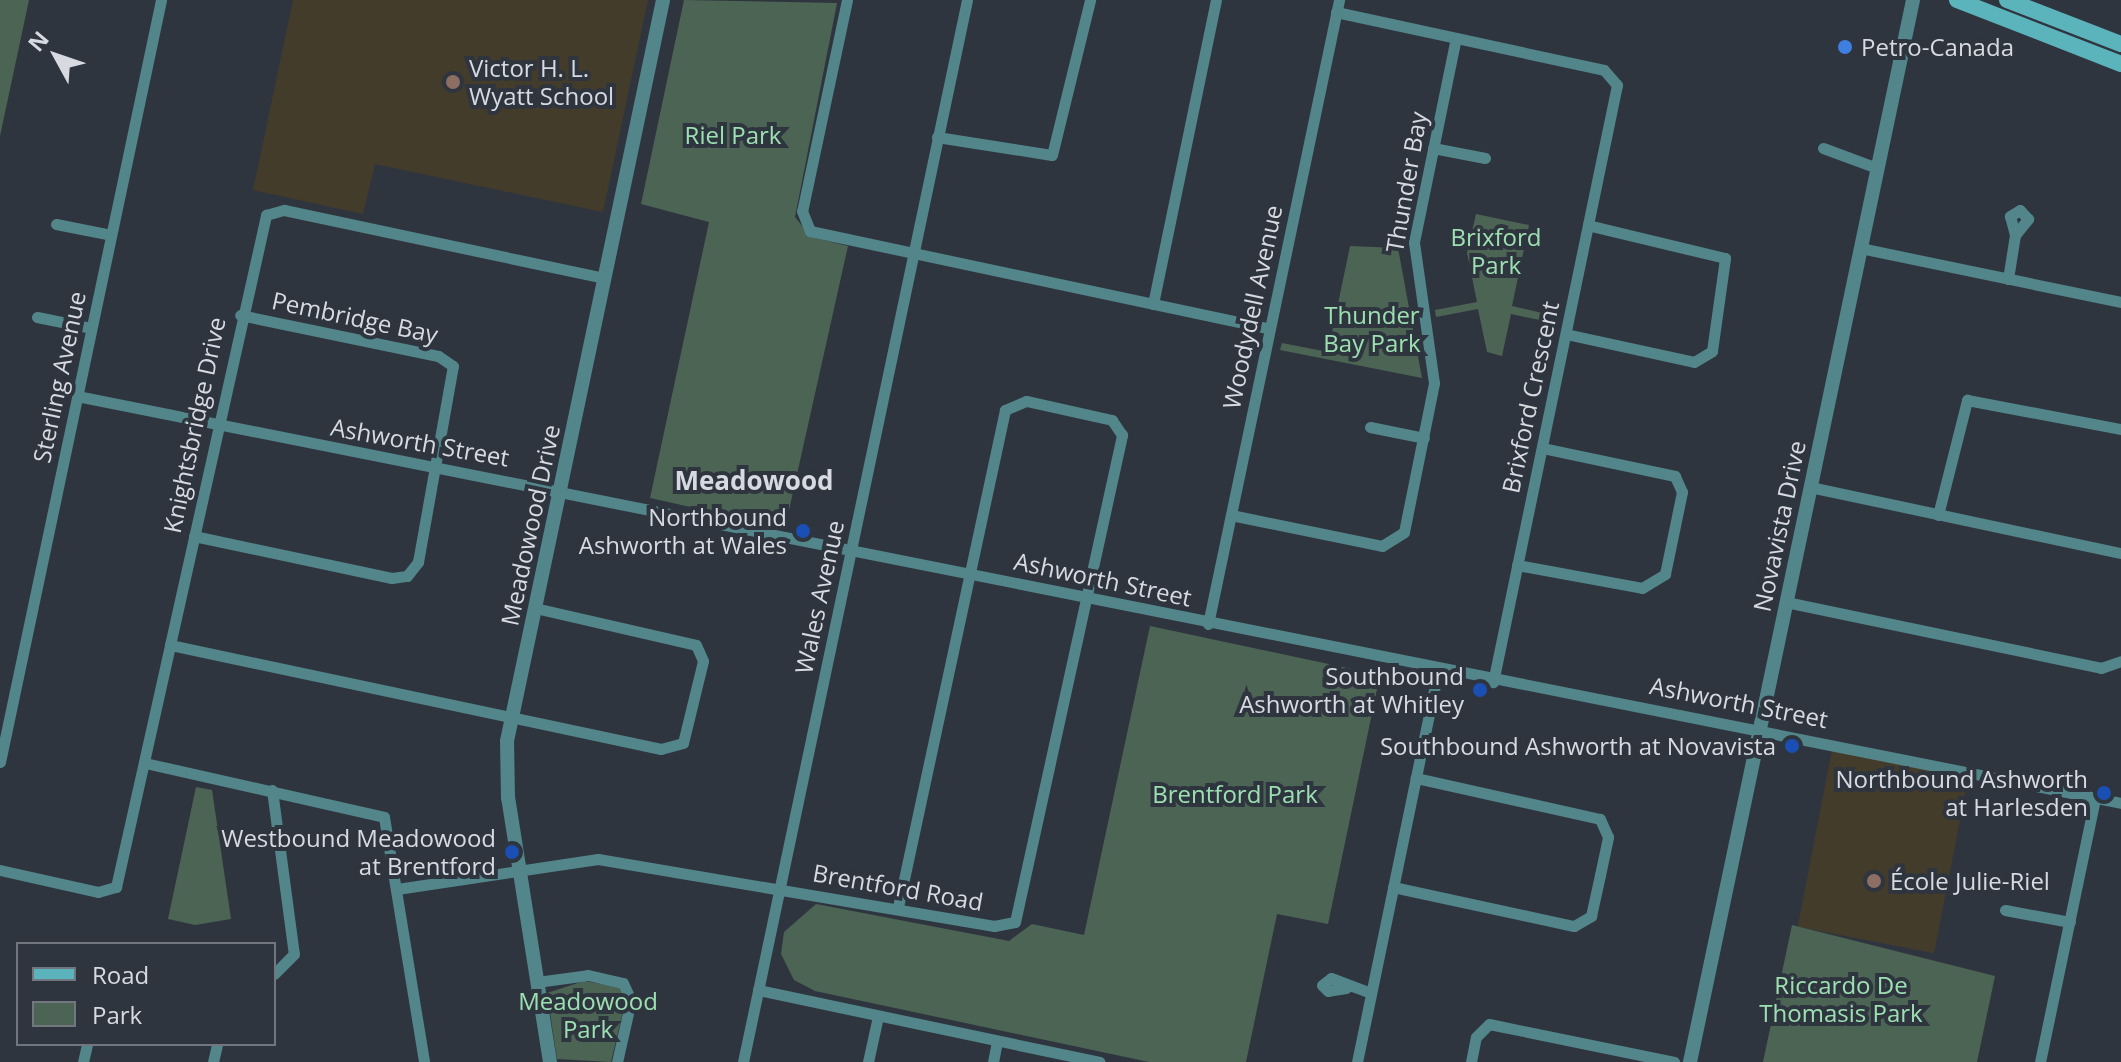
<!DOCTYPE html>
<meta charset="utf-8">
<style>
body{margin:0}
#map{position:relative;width:2121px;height:1062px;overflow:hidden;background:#2f353f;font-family:"Open Sans",sans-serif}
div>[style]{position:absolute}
.education>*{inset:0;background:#443c2a;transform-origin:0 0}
.green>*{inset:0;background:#4c6453}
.minor>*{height:11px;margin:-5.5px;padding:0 5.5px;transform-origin:5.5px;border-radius:5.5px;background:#52868b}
.tertiary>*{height:14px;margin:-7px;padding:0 7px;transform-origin:7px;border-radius:7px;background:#52868b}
.secondary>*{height:16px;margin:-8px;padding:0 8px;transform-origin:8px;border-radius:8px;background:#5bb3bc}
.dots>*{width:22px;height:22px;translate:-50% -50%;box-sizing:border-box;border:4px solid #2f353f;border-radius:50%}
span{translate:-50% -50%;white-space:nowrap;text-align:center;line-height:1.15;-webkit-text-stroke:8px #2f353f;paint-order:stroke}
.poi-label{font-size:24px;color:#d7dae0}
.left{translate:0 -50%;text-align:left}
.right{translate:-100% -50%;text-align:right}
.park-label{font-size:24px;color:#9ce0b1}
.street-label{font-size:24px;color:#d7dae0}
.neighbourhood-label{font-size:26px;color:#d7dae0;font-weight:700}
.legend{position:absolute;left:16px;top:942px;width:260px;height:104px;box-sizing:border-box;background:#2f353f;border:2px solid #72777f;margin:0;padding:10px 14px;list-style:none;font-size:24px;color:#d7dae0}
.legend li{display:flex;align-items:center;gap:16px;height:40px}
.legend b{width:40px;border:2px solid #72777f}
.north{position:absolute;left:16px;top:16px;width:80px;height:80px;-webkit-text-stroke:6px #2f353f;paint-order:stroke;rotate:310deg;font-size:22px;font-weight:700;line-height:32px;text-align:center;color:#d7dae0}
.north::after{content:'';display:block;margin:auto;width:28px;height:36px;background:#d7dae0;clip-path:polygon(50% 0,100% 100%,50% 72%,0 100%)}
</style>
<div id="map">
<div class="education">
<div style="clip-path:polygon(293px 0,648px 0,603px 212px,375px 164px,363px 214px,253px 190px)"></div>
<div style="left:1832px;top:750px;width:139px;height:180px;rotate:11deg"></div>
</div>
<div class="green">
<div style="clip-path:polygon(0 0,29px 0,0 136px)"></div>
<div style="clip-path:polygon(684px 0,837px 3px,795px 217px,811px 237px,848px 246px,785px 528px,650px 498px,709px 222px,641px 204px)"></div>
<div style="clip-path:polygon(1476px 214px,1529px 225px,1512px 306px,1555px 316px,1554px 323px,1511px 314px,1502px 356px,1487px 352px,1478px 309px,1436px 317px,1435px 310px,1477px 302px,1467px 253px)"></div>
<div style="clip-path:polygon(1350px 246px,1398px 248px,1422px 378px,1280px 350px,1282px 343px,1328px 352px)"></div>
<div style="clip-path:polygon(1150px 626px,1380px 675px,1328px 924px,1277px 914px,1246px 1062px,1149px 1062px,815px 991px,794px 980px,781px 954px,784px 932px,816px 904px,1009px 941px,1032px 924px,1084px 935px)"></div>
<div style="clip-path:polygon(196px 787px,212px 790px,231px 919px,195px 925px,168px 919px)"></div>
<div style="clip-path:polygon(1792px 925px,1995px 976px,1977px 1062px,1763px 1062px)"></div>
<div style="clip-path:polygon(584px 981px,620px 987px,626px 999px,611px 1062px,557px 1059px,547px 993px)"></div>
</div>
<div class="minor">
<div style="left:847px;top:0;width:216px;rotate:102deg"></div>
<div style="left:802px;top:211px;width:22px;rotate:68deg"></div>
<div style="left:810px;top:231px;width:470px;rotate:12deg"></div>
<div style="left:1336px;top:12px;width:274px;rotate:12.2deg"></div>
<div style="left:1604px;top:70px;width:20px;rotate:49deg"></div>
<div style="left:1617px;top:85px;width:610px;rotate:101.73deg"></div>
<div style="left:937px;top:137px;width:116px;rotate:8.9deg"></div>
<div style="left:1052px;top:155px;width:160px;rotate:-76.2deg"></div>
<div style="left:1433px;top:148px;width:53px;rotate:10.9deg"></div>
<div style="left:1823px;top:148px;width:58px;rotate:20.3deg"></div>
<div style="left:56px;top:224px;width:56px;rotate:11.3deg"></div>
<div style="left:1860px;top:248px;width:267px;rotate:11.7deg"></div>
<div style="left:2008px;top:279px;width:45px;rotate:-81deg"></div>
<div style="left:2015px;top:235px;width:21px;rotate:-51deg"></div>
<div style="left:2028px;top:219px;width:12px;rotate:-132deg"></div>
<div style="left:2020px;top:210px;width:12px;rotate:149deg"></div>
<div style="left:2010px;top:216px;width:20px;rotate:75deg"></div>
<div style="left:1153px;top:304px;width:310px;rotate:-78.3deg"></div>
<div style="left:37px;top:317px;width:55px;rotate:11.5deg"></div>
<div style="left:1566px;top:334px;width:131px;rotate:12.3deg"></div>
<div style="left:1694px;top:362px;width:21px;rotate:-31deg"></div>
<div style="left:1712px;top:351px;width:94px;rotate:-82deg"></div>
<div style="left:1725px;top:258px;width:141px;rotate:-166.5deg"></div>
<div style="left:77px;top:396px;width:2084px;rotate:11.26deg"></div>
<div style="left:1370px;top:427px;width:55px;rotate:11.5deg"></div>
<div style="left:1810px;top:487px;width:318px;rotate:12deg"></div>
<div style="left:1231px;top:515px;width:154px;rotate:11.6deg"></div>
<div style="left:1382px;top:546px;width:26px;rotate:-32deg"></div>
<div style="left:1404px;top:532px;width:152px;rotate:-78.6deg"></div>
<div style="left:1434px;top:383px;width:142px;rotate:-98.1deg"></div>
<div style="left:1414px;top:242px;width:208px;rotate:-78.4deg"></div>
<div style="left:1938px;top:515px;width:119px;rotate:-75.8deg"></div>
<div style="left:1967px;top:400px;width:157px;rotate:10.7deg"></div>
<div style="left:194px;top:536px;width:202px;rotate:12deg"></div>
<div style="left:392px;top:578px;width:15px;rotate:-8deg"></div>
<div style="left:407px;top:576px;width:18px;rotate:-52deg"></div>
<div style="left:418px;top:562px;width:199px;rotate:-79.9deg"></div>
<div style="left:453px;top:366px;width:18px;rotate:-146deg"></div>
<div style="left:438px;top:356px;width:202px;rotate:-168.3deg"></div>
<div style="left:1517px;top:565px;width:127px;rotate:10.4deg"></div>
<div style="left:1642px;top:588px;width:27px;rotate:-31deg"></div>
<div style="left:1665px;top:574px;width:84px;rotate:-78.3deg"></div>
<div style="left:1682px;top:492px;width:17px;rotate:-114deg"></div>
<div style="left:1675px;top:476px;width:136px;rotate:-168.1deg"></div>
<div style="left:1786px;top:602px;width:322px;rotate:11.8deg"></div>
<div style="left:2101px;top:668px;width:21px;rotate:-19deg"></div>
<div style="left:535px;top:608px;width:165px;rotate:12.9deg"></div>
<div style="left:696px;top:645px;width:17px;rotate:66deg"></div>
<div style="left:703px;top:661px;width:84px;rotate:103.7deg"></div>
<div style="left:683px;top:743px;width:23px;rotate:165deg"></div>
<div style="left:661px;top:749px;width:502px;rotate:-168.04deg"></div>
<div style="left:170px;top:645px;width:441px;rotate:-77.4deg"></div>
<div style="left:266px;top:215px;width:19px;rotate:-16deg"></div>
<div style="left:284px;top:210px;width:328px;rotate:12deg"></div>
<div style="left:1208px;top:624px;width:638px;rotate:-78.14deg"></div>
<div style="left:0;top:762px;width:779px;rotate:-78.07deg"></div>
<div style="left:145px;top:763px;width:245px;rotate:12.7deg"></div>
<div style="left:384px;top:817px;width:248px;rotate:80.7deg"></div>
<div style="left:272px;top:790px;width:165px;rotate:82.4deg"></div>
<div style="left:294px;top:954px;width:28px;rotate:135deg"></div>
<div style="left:0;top:870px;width:100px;rotate:12.7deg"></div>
<div style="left:98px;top:892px;width:19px;rotate:-16deg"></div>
<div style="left:116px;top:887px;width:248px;rotate:-77.4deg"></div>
<div style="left:1393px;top:887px;width:185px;rotate:12.2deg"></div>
<div style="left:1574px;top:926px;width:20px;rotate:-30deg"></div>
<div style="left:1591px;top:916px;width:42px;rotate:-77.6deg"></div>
<div style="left:1600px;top:875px;width:39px;rotate:-78deg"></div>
<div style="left:1608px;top:837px;width:20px;rotate:-114deg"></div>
<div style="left:1600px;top:819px;width:189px;rotate:-167.4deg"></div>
<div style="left:397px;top:889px;width:203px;rotate:-8.5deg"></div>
<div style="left:598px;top:859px;width:402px;rotate:9.6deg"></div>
<div style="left:994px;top:926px;width:21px;rotate:-11deg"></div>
<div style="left:1015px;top:922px;width:499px;rotate:-77.6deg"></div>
<div style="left:1122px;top:435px;width:18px;rotate:-124deg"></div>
<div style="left:1112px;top:420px;width:88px;rotate:-167.5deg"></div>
<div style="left:1026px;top:401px;width:23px;rotate:157deg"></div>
<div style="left:1005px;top:410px;width:508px;rotate:102.15deg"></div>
<div style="left:2005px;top:910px;width:66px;rotate:10.5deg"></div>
<div style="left:537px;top:982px;width:51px;rotate:-7.8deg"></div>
<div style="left:588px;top:975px;width:36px;rotate:13deg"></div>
<div style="left:623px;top:983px;width:19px;rotate:65deg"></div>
<div style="left:631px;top:1000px;width:64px;rotate:102.7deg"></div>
<div style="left:1346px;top:988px;width:18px;rotate:171deg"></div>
<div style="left:1328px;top:991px;width:8px;rotate:-135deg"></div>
<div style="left:1322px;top:985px;width:11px;rotate:-38deg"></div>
<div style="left:1331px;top:978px;width:43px;rotate:20.6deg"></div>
<div style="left:758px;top:990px;width:349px;rotate:11.9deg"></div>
<div style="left:83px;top:1062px;width:18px;rotate:-77deg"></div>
<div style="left:213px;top:1062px;width:18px;rotate:-77deg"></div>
<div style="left:743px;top:1062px;width:1085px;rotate:-78.09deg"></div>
<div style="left:868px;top:1062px;width:47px;rotate:-77.7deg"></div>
<div style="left:993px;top:1062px;width:21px;rotate:-79deg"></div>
<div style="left:1357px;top:1062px;width:398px;rotate:-78.3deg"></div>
<div style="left:1471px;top:1062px;width:25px;rotate:-79deg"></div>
<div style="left:1476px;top:1037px;width:18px;rotate:-45deg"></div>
<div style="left:1489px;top:1024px;width:189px;rotate:11.6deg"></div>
<div style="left:2040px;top:1062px;width:270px;rotate:-78.2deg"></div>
</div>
<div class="tertiary">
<div style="left:550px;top:1062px;width:267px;rotate:-99deg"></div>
<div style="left:508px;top:798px;width:57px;rotate:-91deg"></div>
<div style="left:507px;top:741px;width:757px;rotate:-78.11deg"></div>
<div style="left:1690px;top:1062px;width:1085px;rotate:-78.14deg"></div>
</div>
<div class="secondary">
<div style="left:1957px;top:0;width:176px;rotate:21.3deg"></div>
<div style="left:2007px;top:0;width:122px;rotate:21.1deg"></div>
</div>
<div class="dots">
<div style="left:1845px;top:47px;background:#3f7fe0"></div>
<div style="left:453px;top:82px;background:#8d6e63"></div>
<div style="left:803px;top:531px;background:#1a4fb4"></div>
<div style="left:1480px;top:690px;background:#1a4fb4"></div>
<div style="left:1792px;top:746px;background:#1a4fb4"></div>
<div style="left:2104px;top:793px;background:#1a4fb4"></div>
<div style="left:512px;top:852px;background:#1a4fb4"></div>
<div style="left:1874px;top:881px;background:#8d6e63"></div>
</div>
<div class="poi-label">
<span class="left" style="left:1861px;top:47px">Petro-Canada</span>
<span class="left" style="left:469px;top:82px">Victor H. L.<br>Wyatt School</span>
<span class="right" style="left:787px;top:531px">Northbound<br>Ashworth at Wales</span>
<span class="right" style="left:1464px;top:690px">Southbound<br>Ashworth at Whitley</span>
<span class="right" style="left:1776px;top:746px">Southbound Ashworth at Novavista</span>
<span class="right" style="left:2088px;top:793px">Northbound Ashworth<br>at Harlesden</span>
<span class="right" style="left:496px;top:852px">Westbound Meadowood<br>at Brentford</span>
<span class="left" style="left:1890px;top:881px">École Julie-Riel</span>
</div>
<div class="park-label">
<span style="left:733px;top:135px">Riel Park</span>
<span style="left:1496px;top:251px">Brixford<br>Park</span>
<span style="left:1372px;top:329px">Thunder<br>Bay Park</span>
<span style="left:1235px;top:794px">Brentford Park</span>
<span style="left:1841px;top:999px">Riccardo De<br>Thomasis Park</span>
<span style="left:588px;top:1015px">Meadowood<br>Park</span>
</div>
<div class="street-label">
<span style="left:1406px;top:182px;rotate:-80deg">Thunder Bay</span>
<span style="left:1252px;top:307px;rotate:-78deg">Woodydell Avenue</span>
<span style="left:355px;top:317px;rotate:12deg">Pembridge Bay</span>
<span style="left:59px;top:377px;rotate:-78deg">Sterling Avenue</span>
<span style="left:1530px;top:397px;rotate:-78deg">Brixford Crescent</span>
<span style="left:194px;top:425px;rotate:-78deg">Knightsbridge Drive</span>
<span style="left:420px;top:442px;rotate:10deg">Ashworth Street</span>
<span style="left:530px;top:525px;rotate:-78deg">Meadowood Drive</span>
<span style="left:1779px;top:526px;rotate:-78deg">Novavista Drive</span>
<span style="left:1103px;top:579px;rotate:12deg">Ashworth Street</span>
<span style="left:819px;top:597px;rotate:-78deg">Wales Avenue</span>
<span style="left:1739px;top:702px;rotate:11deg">Ashworth Street</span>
<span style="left:898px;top:887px;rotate:10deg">Brentford Road</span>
</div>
<div class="neighbourhood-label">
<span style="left:754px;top:481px">Meadowood</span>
</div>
<ul class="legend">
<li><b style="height:10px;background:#5bb3bc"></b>Road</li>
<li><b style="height:22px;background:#4c6453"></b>Park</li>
</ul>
<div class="north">N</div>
</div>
